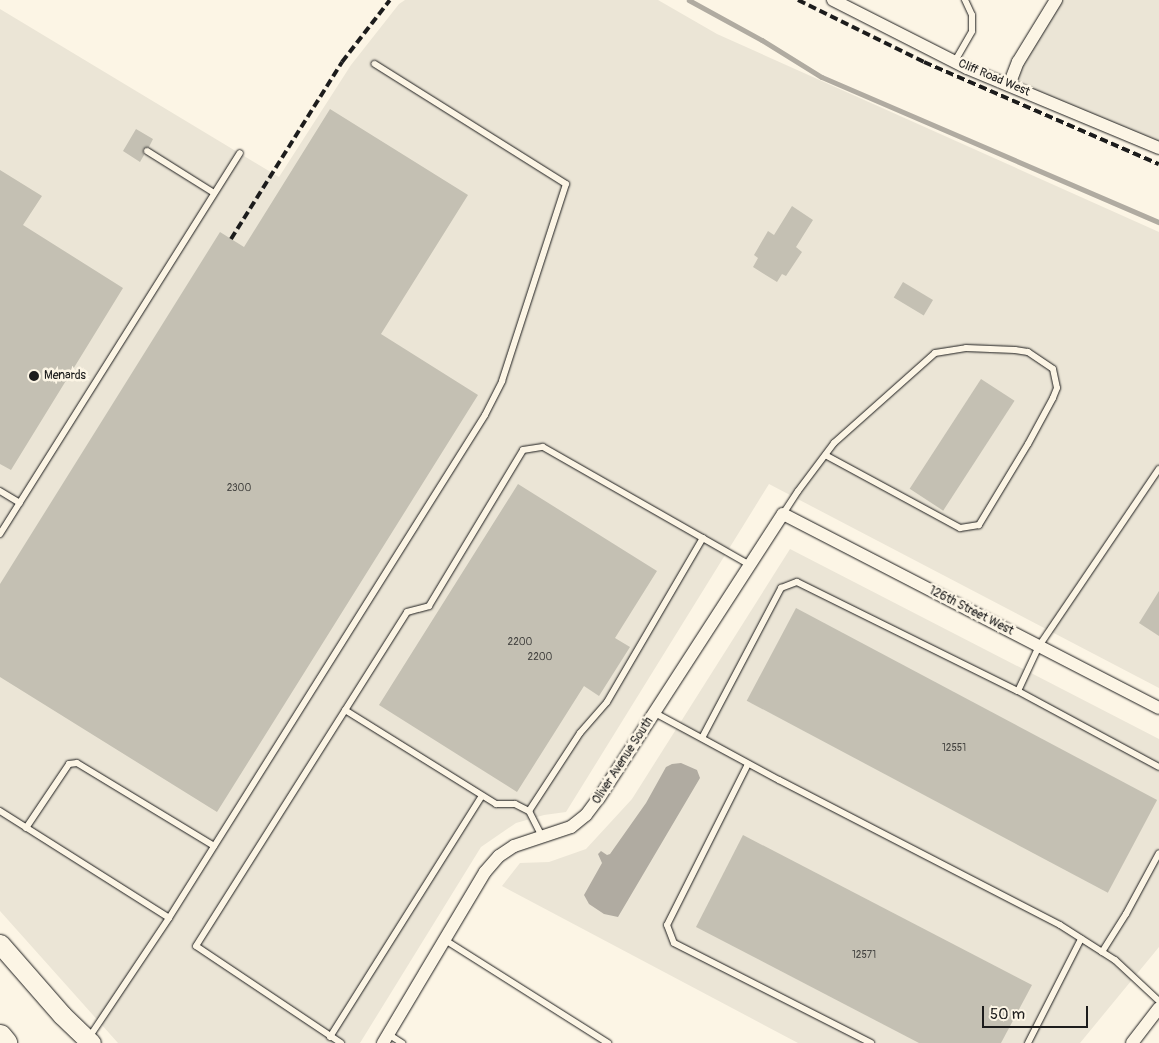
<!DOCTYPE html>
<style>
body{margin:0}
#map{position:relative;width:1159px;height:1043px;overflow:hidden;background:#fcf5e5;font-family:Pangolin,sans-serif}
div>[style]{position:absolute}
.built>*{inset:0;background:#ebe5d6}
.water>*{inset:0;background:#b0aba1}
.stream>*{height:4.5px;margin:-2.25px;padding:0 2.25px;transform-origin:2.25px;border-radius:2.25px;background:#b0aba1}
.building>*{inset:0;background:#c4c0b3;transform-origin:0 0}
.roads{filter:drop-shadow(0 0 1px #1c1c1c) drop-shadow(0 0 1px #1c1c1c)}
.lane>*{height:6px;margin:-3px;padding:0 3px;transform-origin:3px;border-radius:3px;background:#fcf5e5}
.street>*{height:12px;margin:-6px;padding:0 6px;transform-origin:6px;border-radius:6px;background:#fcf5e5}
.secondary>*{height:19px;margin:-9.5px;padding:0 9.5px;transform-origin:9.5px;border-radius:9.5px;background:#fcf5e5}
.highway>*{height:24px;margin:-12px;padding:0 12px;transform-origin:12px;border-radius:12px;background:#fcf5e5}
.rail>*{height:4px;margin-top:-2px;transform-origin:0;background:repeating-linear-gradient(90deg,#1c1c1c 0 8px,transparent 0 12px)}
.dots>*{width:14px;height:14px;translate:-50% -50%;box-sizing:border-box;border:2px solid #fcf5e5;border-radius:50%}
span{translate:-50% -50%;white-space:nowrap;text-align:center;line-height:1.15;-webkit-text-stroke:5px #fcf5e5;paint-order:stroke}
.number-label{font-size:10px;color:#464542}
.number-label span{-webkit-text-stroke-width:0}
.street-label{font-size:12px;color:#1c1c1c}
.poi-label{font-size:12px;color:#1c1c1c}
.left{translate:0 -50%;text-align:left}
.scale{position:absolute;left:982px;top:1006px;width:106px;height:22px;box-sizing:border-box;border:2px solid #1c1c1c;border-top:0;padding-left:6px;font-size:15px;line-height:18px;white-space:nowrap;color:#1c1c1c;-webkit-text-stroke:4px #fcf5e5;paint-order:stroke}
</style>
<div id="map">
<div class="built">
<div style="clip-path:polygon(405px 0,658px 0,717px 34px,1159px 232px,1159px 688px,769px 484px,566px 812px,544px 815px,516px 823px,481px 847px,360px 1043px,118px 1043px,0 911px,0 9px,279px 177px,351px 65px,399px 4px)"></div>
<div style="clip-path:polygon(1056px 0,1159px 0,1159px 145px,1009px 85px)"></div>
<div style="clip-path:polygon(790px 549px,1159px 739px,1159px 947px,1080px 1043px,798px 1043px,502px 886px,520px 863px,549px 862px,586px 849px,632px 799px)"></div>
</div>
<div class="water">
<div style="clip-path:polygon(681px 763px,697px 770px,700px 778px,618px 917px,604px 914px,589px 904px,584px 895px,602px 863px,598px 854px,601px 851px,607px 855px,610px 854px,646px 803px,666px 767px,672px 764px)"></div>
</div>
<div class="stream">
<div style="left:689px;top:0;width:83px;rotate:28.7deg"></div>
<div style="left:762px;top:40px;width:70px;rotate:31.7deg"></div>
<div style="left:822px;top:77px;width:367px;rotate:23.3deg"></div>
</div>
<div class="building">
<div style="clip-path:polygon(330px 109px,468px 195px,381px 334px,478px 395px,217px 812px,0 677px,0 584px,220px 232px,244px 247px)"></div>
<div style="clip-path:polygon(136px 129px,153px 139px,149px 147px,143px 149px,144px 155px,140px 162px,123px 151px)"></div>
<div style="clip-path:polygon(0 170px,42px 196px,23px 225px,123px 288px,11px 470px,0 464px)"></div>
<div style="clip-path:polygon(792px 206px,813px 220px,796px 247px,802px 252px,786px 276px,782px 274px,777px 282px,753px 267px,758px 258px,754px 255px,768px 231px,774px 235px)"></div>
<div style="left:903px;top:282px;width:35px;height:18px;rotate:31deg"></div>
<div style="left:981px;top:379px;width:40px;height:131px;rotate:33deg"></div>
<div style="clip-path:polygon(518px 484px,657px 571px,615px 638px,630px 647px,599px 696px,584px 686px,517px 792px,379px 705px)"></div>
<div style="clip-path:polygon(1159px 591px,1159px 636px,1139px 623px)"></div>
<div style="left:796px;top:608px;width:409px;height:105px;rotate:28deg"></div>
<div style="clip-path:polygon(743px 835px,1032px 985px,1001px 1043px,919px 1043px,696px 927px)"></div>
</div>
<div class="roads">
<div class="lane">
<div style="left:955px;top:61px;width:34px;rotate:-60deg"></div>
<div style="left:972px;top:31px;width:16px;rotate:-90deg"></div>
<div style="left:972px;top:15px;width:17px;rotate:-115deg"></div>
<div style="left:147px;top:151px;width:79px;rotate:32.1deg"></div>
<div style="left:0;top:491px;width:23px;rotate:31deg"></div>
<div style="left:783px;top:514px;width:27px;rotate:-57deg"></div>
<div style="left:798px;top:491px;width:60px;rotate:-53.1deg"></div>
<div style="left:834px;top:443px;width:135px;rotate:-41.7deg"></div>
<div style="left:935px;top:353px;width:31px;rotate:-9deg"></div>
<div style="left:966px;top:348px;width:49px;rotate:2.3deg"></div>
<div style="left:1015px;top:350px;width:13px;rotate:9deg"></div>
<div style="left:1028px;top:352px;width:30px;rotate:34deg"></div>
<div style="left:1053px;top:369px;width:19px;rotate:78deg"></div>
<div style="left:1057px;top:388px;width:11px;rotate:112deg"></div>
<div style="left:1053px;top:398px;width:52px;rotate:118.5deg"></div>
<div style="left:1028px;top:444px;width:95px;rotate:121.2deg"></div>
<div style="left:979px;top:525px;width:19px;rotate:171deg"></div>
<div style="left:960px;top:528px;width:153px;rotate:-151.6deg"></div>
<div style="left:0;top:534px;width:450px;rotate:-57.8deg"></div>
<div style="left:1018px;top:691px;width:160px;rotate:28.3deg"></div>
<div style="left:345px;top:710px;width:178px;rotate:31.9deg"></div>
<div style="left:496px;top:804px;width:19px"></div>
<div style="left:515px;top:804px;width:16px;rotate:27deg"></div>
<div style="left:529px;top:811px;width:29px;rotate:63deg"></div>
<div style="left:655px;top:713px;width:141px;rotate:28.4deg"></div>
<div style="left:779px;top:780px;width:316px;rotate:27.3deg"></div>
<div style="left:1060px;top:925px;width:65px;rotate:32.5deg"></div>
<div style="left:1115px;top:960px;width:60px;rotate:43deg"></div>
<div style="left:702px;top:738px;width:170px;rotate:-62.2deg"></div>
<div style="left:781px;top:588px;width:17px;rotate:-21deg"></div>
<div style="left:797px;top:582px;width:246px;rotate:26.3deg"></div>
<div style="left:1018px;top:691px;width:50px;rotate:-65deg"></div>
<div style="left:1039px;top:646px;width:214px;rotate:-55.9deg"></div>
<div style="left:748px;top:764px;width:180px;rotate:116.7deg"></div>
<div style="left:667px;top:925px;width:19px;rotate:69deg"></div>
<div style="left:674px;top:943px;width:221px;rotate:26.9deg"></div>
<div style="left:0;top:811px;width:200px;rotate:32.3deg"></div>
<div style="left:169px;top:918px;width:146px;rotate:123.8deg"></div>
<div style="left:529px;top:811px;width:93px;rotate:-56.8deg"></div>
<div style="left:580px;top:733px;width:41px;rotate:-48.9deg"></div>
<div style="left:607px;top:702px;width:190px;rotate:-59.7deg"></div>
<div style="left:26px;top:828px;width:77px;rotate:-56.1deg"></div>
<div style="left:69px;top:764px;width:8px;rotate:-7deg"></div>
<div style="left:77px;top:763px;width:160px;rotate:31.2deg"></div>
<div style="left:169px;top:918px;width:594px;rotate:-57.86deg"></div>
<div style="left:485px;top:415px;width:38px;rotate:-63deg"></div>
<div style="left:502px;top:381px;width:207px;rotate:-72deg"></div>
<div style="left:566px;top:184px;width:226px;rotate:-147.9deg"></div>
<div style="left:445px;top:940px;width:193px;rotate:32.3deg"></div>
<div style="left:1102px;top:952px;width:45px;rotate:-57.7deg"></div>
<div style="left:1126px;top:914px;width:69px;rotate:-61.6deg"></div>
<div style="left:388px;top:1034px;width:17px;rotate:33deg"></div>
<div style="left:330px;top:1037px;width:285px;rotate:-57.8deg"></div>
<div style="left:341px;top:1043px;width:174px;rotate:-146.2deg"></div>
<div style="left:196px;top:946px;width:395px;rotate:-57.7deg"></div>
<div style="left:407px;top:612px;width:23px;rotate:-15deg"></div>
<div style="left:429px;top:606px;width:182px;rotate:-58.9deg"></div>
<div style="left:523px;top:450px;width:20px;rotate:-9deg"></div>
<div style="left:543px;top:447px;width:238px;rotate:29.7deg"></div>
<div style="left:1028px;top:1043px;width:117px;rotate:-63deg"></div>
</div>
<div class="street">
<div style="left:833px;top:0;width:150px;rotate:26.9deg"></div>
<div style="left:967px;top:68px;width:208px;rotate:22.6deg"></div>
<div style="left:1009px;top:85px;width:25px;rotate:-69deg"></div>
<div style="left:1018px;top:62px;width:73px;rotate:-58.5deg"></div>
<div style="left:383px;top:1043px;width:199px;rotate:-59.2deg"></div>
<div style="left:485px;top:872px;width:21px;rotate:-49deg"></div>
<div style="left:499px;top:856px;width:18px;rotate:-34deg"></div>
<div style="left:514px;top:846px;width:60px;rotate:-18.4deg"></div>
<div style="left:571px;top:827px;width:19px;rotate:-39deg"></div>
<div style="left:586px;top:815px;width:21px;rotate:-53deg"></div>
<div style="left:599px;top:798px;width:338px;rotate:-57.1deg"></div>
<div style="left:783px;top:514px;width:423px;rotate:27.3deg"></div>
<div style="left:1132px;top:1043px;width:44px;rotate:-52.4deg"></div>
</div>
<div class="secondary">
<div style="left:0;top:944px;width:94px;rotate:48.9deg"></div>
<div style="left:62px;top:1015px;width:40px;rotate:44deg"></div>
</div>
<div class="highway">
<div style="left:0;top:1037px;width:8px;rotate:50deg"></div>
</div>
</div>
<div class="rail">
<div style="left:798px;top:0;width:140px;rotate:26.2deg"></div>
<div style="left:924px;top:62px;width:256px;rotate:23.5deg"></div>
<div style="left:231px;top:239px;width:209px;rotate:-57.9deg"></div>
<div style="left:342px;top:62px;width:78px;rotate:-52.3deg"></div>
</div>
<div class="dots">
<div style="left:34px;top:376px;background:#1c1c1c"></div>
</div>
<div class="number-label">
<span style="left:239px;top:489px">2300</span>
<span style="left:520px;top:643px">2200</span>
<span style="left:540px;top:658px">2200</span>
<span style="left:954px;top:749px">12551</span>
<span style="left:864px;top:956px">12571</span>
</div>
<div class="street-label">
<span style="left:994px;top:78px;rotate:23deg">Cliff Road West</span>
<span style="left:971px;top:611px;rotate:27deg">126th Street West</span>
<span style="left:623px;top:761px;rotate:-57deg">Oliver Avenue South</span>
</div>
<div class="poi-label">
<span class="left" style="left:44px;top:376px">Menards</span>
</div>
<div class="scale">50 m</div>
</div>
